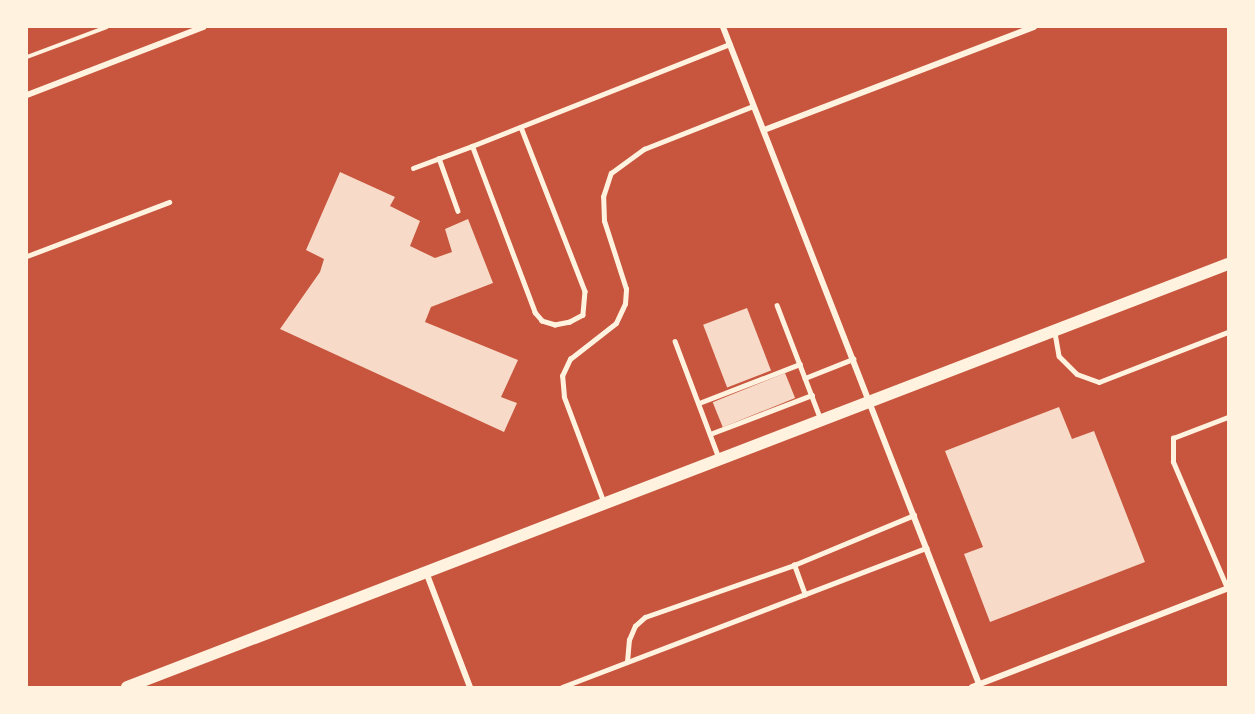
<!DOCTYPE html>
<style>
body{margin:0}
#map{position:relative;width:1255px;height:714px;overflow:hidden;background:#c8553d;font-family:"Asap Condensed",sans-serif}
div>[style]{position:absolute}
.building>*{inset:0;background:#f7dbc8;transform-origin:0 0}
.path>*{height:4px;margin:-2px;padding:0 2px;transform-origin:2px;border-radius:2px;background:#fff3e0}
.service>*{height:4.5px;margin:-2.25px;padding:0 2.25px;transform-origin:2.25px;border-radius:2.25px;background:#fff3e0}
.minor>*{height:6px;margin:-3px;padding:0 3px;transform-origin:3px;border-radius:3px;background:#fff3e0}
.secondary>*{height:12px;margin:-6px;padding:0 6px;transform-origin:6px;border-radius:6px;background:#fff3e0}
span{translate:-50% -50%;white-space:nowrap;text-align:center;line-height:1.15;-webkit-text-stroke:4.5px #fff3e0;paint-order:stroke}
.frame{position:absolute;inset:0;border:28px solid #fff3e0;pointer-events:none}
</style>
<div id="map">
<div class="building">
<div style="clip-path:polygon(340px 172px,395px 197px,390px 206px,420px 221px,410px 246px,435px 258px,452px 252px,445px 229px,468px 219px,493px 283px,431px 307px,425px 322px,518px 360px,501px 397px,517px 403px,504px 432px,280px 329px,320px 272px,324px 259px,306px 250px)"></div>
<div style="left:747px;top:308px;width:67px;height:47px;rotate:69deg"></div>
<div style="left:785px;top:373px;width:27px;height:78px;rotate:68deg"></div>
<div style="clip-path:polygon(1059px 407px,1072px 439px,1094px 431px,1145px 562px,990px 622px,964px 554px,983px 547px,945px 451px)"></div>
</div>
<div class="path">
<div style="left:27px;top:57px;width:85px;rotate:-20.6deg"></div>
</div>
<div class="service">
<div style="left:521px;top:127px;width:176px;rotate:68.7deg"></div>
<div style="left:585px;top:291px;width:24px;rotate:95deg"></div>
<div style="left:583px;top:315px;width:15px;rotate:152deg"></div>
<div style="left:570px;top:322px;width:15px;rotate:169deg"></div>
<div style="left:555px;top:325px;width:14px;rotate:-163deg"></div>
<div style="left:542px;top:321px;width:11px;rotate:-131deg"></div>
<div style="left:535px;top:313px;width:178px;rotate:-110.7deg"></div>
<div style="left:472px;top:146px;width:277px;rotate:-21.6deg"></div>
<div style="left:439px;top:158px;width:56px;rotate:70.3deg"></div>
<div style="left:413px;top:168px;width:63px;rotate:-20.4deg"></div>
<div style="left:27px;top:256px;width:152px;rotate:-20.8deg"></div>
<div style="left:777px;top:305px;width:78px;rotate:69deg"></div>
<div style="left:805px;top:378px;width:52px;rotate:-21.6deg"></div>
<div style="left:1055px;top:333px;width:23px;rotate:80deg"></div>
<div style="left:1059px;top:356px;width:25px;rotate:45deg"></div>
<div style="left:1077px;top:374px;width:23px;rotate:20deg"></div>
<div style="left:1099px;top:382px;width:138px;rotate:-21.2deg"></div>
<div style="left:675px;top:341px;width:125px;rotate:69.4deg"></div>
<div style="left:805px;top:378px;width:45px;rotate:69.1deg"></div>
<div style="left:699px;top:403px;width:108px;rotate:-21.1deg"></div>
<div style="left:710px;top:434px;width:109px;rotate:-20.9deg"></div>
<div style="left:603px;top:501px;width:111px;rotate:-110.6deg"></div>
<div style="left:564px;top:397px;width:21px;rotate:-95deg"></div>
<div style="left:562px;top:376px;width:19px;rotate:-65deg"></div>
<div style="left:570px;top:359px;width:58px;rotate:-38deg"></div>
<div style="left:616px;top:323px;width:21px;rotate:-65deg"></div>
<div style="left:625px;top:304px;width:15px;rotate:-86deg"></div>
<div style="left:626px;top:289px;width:71px;rotate:-107.9deg"></div>
<div style="left:604px;top:221px;width:24px;rotate:-92deg"></div>
<div style="left:603px;top:197px;width:25px;rotate:-72deg"></div>
<div style="left:611px;top:173px;width:41px;rotate:-36deg"></div>
<div style="left:644px;top:149px;width:117px;rotate:-21.5deg"></div>
<div style="left:1227px;top:588px;width:137px;rotate:-113.2deg"></div>
<div style="left:1173px;top:462px;width:24px;rotate:-90deg"></div>
<div style="left:1173px;top:438px;width:59px;rotate:-20.9deg"></div>
<div style="left:805px;top:595px;width:32px;rotate:-110deg"></div>
<div style="left:794px;top:565px;width:130px;rotate:-22.6deg"></div>
<div style="left:627px;top:662px;width:22px;rotate:-85deg"></div>
<div style="left:629px;top:640px;width:15px;rotate:-67deg"></div>
<div style="left:635px;top:626px;width:13px;rotate:-42deg"></div>
<div style="left:645px;top:617px;width:158px;rotate:-19.2deg"></div>
<div style="left:562px;top:687px;width:390px;rotate:-20.9deg"></div>
</div>
<div class="minor">
<div style="left:723px;top:27px;width:705px;rotate:68.71deg"></div>
<div style="left:27px;top:95px;width:189px;rotate:-21.1deg"></div>
<div style="left:764px;top:130px;width:289px;rotate:-20.9deg"></div>
<div style="left:426px;top:572px;width:123px;rotate:69.1deg"></div>
<div style="left:972px;top:687px;width:274px;rotate:-21.1deg"></div>
</div>
<div class="secondary">
<div style="left:127px;top:687px;width:1179px;rotate:-21.02deg"></div>
</div>
<div class="frame"></div>
</div>
